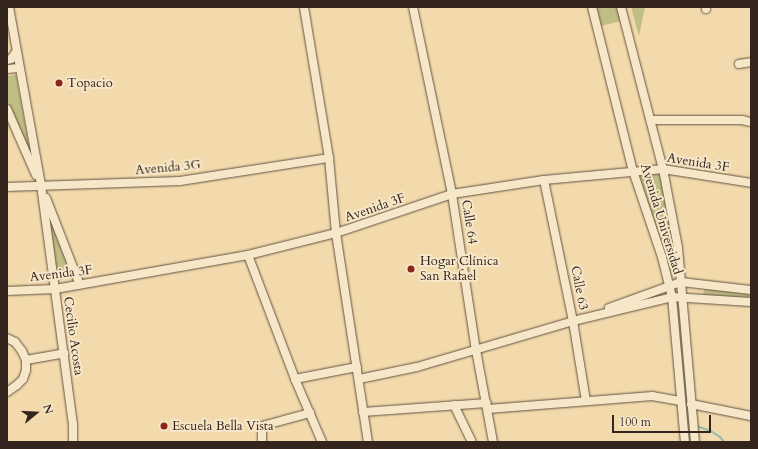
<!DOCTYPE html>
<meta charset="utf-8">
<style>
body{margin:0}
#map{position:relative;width:758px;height:449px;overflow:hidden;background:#f3daac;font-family:Cardo,serif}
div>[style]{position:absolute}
.green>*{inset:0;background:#c1be85}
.stream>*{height:2px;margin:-1px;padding:0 1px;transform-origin:1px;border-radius:1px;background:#9bbaae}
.roads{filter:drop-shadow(0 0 1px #635242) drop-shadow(0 0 1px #635242)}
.minor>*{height:8px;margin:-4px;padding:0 4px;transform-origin:4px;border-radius:4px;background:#f7e7c9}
.dots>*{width:11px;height:11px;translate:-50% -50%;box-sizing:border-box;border:2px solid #f7e7c9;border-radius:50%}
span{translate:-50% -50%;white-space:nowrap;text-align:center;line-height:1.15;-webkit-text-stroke:4px #f7e7c9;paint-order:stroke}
.poi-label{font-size:13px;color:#33241e}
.left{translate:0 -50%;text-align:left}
.street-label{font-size:13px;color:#33241e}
.frame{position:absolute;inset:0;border:8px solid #33241e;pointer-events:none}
.north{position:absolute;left:16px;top:393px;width:40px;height:40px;-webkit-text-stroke:3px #f7e7c9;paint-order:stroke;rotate:72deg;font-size:11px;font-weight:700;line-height:16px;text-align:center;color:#33241e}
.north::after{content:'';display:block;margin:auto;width:14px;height:18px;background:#33241e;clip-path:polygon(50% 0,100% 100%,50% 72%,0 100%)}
.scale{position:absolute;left:612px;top:415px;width:99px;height:18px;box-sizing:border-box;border:2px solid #33241e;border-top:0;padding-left:5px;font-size:12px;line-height:14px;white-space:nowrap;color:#33241e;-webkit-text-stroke:3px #f7e7c9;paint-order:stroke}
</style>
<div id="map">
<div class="green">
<div style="clip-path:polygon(597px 7px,617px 7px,621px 21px,601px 26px)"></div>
<div style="clip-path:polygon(631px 7px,645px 7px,639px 36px)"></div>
<div style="clip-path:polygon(16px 75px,31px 157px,11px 113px,7px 96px,7px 76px)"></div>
<div style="clip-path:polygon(663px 169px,678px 273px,672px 276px,633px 171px)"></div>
<div style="clip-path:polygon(47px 210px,69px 269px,66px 277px,62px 280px,58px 280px,56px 276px)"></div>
<div style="clip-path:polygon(705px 287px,751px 293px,751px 299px,703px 295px)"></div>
</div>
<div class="stream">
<div style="left:699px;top:427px;width:13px;rotate:18deg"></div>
<div style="left:711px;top:431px;width:11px;rotate:34deg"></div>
<div style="left:720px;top:437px;width:6px;rotate:51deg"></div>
</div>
<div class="roads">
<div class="minor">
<div style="left:9px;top:7px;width:181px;rotate:79.8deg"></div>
<div style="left:41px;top:185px;width:241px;rotate:82.4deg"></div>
<div style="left:73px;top:424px;width:18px;rotate:90deg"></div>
<div style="left:304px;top:7px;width:153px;rotate:80.6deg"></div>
<div style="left:329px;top:158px;width:75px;rotate:84.7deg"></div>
<div style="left:336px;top:233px;width:211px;rotate:81.3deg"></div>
<div style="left:413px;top:7px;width:191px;rotate:78.2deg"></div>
<div style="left:452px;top:194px;width:158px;rotate:81.3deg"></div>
<div style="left:476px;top:350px;width:94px;rotate:79.5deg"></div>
<div style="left:592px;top:7px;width:169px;rotate:76deg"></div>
<div style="left:633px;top:171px;width:91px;rotate:71.4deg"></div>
<div style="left:662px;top:257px;width:41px;rotate:76deg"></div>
<div style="left:672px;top:297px;width:146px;rotate:84.9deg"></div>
<div style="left:621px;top:7px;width:167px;rotate:75.5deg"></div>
<div style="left:663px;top:169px;width:80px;rotate:79.2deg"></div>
<div style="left:678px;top:248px;width:195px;rotate:85deg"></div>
<div style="left:706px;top:7px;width:2px;rotate:90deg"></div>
<div style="left:7px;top:60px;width:4px;rotate:-14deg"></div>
<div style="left:11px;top:59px;width:9px;rotate:-54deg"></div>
<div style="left:739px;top:64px;width:12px;rotate:-9deg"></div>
<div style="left:7px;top:69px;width:12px;rotate:-5deg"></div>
<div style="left:7px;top:109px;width:72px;rotate:66.3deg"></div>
<div style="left:651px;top:120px;width:91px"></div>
<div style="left:742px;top:120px;width:9px;rotate:13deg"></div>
<div style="left:544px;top:180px;width:144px;rotate:78.4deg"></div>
<div style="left:573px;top:321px;width:81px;rotate:80.8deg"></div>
<div style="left:7px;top:187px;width:173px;rotate:-2deg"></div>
<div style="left:180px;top:181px;width:151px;rotate:-8.8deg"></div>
<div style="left:46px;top:198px;width:93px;rotate:68.7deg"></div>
<div style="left:248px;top:255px;width:133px;rotate:69.2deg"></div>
<div style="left:295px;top:379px;width:69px;rotate:66.8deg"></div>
<div style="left:7px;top:291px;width:48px;rotate:-2.4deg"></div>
<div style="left:55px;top:289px;width:196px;rotate:-10deg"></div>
<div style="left:248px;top:255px;width:91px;rotate:-14deg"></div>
<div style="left:336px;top:233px;width:122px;rotate:-18.6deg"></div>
<div style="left:452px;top:194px;width:93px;rotate:-8.7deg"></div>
<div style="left:544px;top:180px;width:120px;rotate:-5.3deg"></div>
<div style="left:663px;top:169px;width:89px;rotate:9deg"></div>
<div style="left:609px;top:308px;width:77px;rotate:-19.9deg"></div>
<div style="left:681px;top:282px;width:70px;rotate:6.5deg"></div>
<div style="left:7px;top:338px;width:9px;rotate:27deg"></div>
<div style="left:15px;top:342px;width:11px;rotate:52deg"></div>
<div style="left:22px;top:351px;width:10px;rotate:66deg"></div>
<div style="left:26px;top:360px;width:10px;rotate:90deg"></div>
<div style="left:26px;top:370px;width:9px;rotate:108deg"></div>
<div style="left:23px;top:379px;width:8px;rotate:135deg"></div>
<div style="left:17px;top:385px;width:12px;rotate:145deg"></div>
<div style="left:26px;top:360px;width:39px;rotate:-10deg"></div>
<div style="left:295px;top:379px;width:63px;rotate:-11deg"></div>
<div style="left:359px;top:379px;width:59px;rotate:-11.7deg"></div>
<div style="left:417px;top:367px;width:163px;rotate:-16.4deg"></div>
<div style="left:573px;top:321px;width:102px;rotate:-13.6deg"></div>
<div style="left:672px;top:297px;width:79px;rotate:3.6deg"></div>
<div style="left:691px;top:404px;width:61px;rotate:11.3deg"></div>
<div style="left:454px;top:405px;width:41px;rotate:64.1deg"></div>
<div style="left:488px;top:409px;width:165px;rotate:-4.5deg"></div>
<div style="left:652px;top:396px;width:28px;rotate:10deg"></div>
<div style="left:363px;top:412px;width:124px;rotate:-4.2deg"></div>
<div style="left:262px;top:442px;width:16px;rotate:-90deg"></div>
<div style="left:262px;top:426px;width:50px;rotate:-15.2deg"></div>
</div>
</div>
<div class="dots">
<div style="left:59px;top:83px;background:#8f2418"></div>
<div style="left:411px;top:269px;background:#8f2418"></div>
<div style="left:164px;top:426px;background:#8f2418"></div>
</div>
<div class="poi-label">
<span class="left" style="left:67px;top:83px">Topacio</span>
<span class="left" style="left:420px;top:269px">Hogar Clínica<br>San Rafael</span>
<span class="left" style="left:172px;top:426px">Escuela Bella Vista</span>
</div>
<div class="street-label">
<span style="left:698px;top:163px;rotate:9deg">Avenida 3F</span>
<span style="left:168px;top:168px;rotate:-5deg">Avenida 3G</span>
<span style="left:375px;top:208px;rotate:-19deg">Avenida 3F</span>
<span style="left:661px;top:219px;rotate:73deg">Avenida Universidad</span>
<span style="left:469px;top:222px;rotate:81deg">Calle 64</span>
<span style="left:61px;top:274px;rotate:-7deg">Avenida 3F</span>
<span style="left:579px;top:288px;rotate:79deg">Calle 63</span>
<span style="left:73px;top:336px;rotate:82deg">Cecilio Acosta</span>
</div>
<div class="frame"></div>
<div class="north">N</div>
<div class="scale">100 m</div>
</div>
